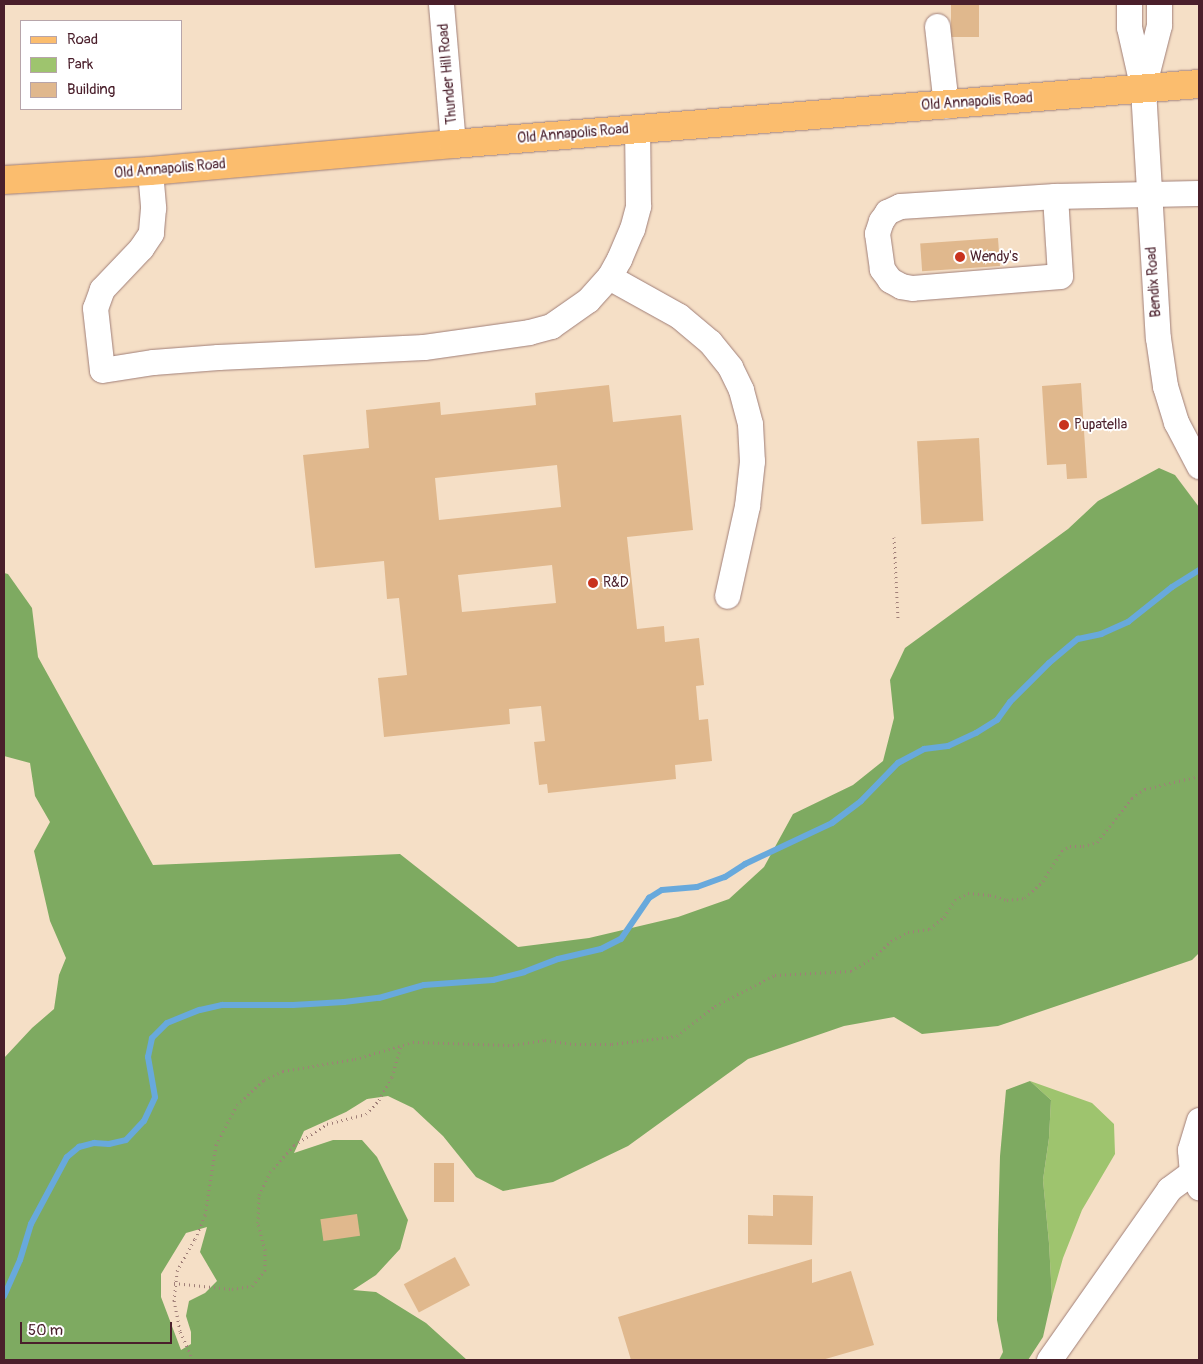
<!DOCTYPE html>
<style>
body{margin:0}
#map{position:relative;width:1203px;height:1364px;overflow:hidden;background:#f5dfc6;font-family:Pangolin,sans-serif}
div>[style]{position:absolute}
.green>*{inset:0;background:#9ec46e}
.forest>*{inset:0;background:#7eaa61}
.stream>*{height:6px;margin:-3px;padding:0 3px;transform-origin:3px;border-radius:3px;background:#68a9dc}
.building>*{inset:0;background:#e0b88d;transform-origin:0 0}
.path>*{height:3px;margin-top:-1.5px;transform-origin:0;background:repeating-linear-gradient(90deg,#a07f78 0 1px,transparent 0 5px)}
.roads{filter:drop-shadow(0 0 1px #a07f78) drop-shadow(0 0 1px #a07f78)}
.minor>*{height:25px;margin:-12.5px;padding:0 12.5px;transform-origin:12.5px;border-radius:12.5px;background:#fff}
.major>*{height:28px;margin:-14px;padding:0 14px;transform-origin:14px;border-radius:14px;background:#fbbd6e}
.dots>*{width:14px;height:14px;translate:-50% -50%;box-sizing:border-box;border:2px solid #fff;border-radius:50%}
span{translate:-50% -50%;white-space:nowrap;text-align:center;line-height:1.15;-webkit-text-stroke:4px #fff;paint-order:stroke}
.street-label{font-size:14px;color:#4a1f2b}
.poi-label{font-size:14px;color:#4a1f2b}
.left{translate:0 -50%;text-align:left}
.frame{position:absolute;inset:0;border:5px solid #4a1f2b;pointer-events:none}
.legend{position:absolute;left:20px;top:20px;width:162px;height:90px;box-sizing:border-box;background:#fff;border:1px solid #b7a5aa;margin:0;padding:6px 9px;list-style:none;font-size:15px;color:#4a1f2b}
.legend li{display:flex;align-items:center;gap:10px;height:25px}
.legend b{width:25px;border:1px solid #b7a5aa}
.scale{position:absolute;left:20px;top:1322px;width:152px;height:22px;box-sizing:border-box;border:2px solid #4a1f2b;border-top:0;padding-left:6px;font-size:15px;line-height:18px;white-space:nowrap;color:#4a1f2b;-webkit-text-stroke:4px #fff;paint-order:stroke}
</style>
<div id="map">
<div class="green">
<div style="clip-path:polygon(1030px 1081px,1092px 1103px,1114px 1124px,1115px 1154px,1082px 1210px,1063px 1258px,1052px 1297px,1049px 1243px,1043px 1180px,1049px 1138px,1051px 1100px)"></div>
</div>
<div class="forest">
<div style="clip-path:polygon(evenodd,1159px 468px,1175px 475px,1199px 507px,1199px 953px,1192px 960px,998px 1026px,922px 1034px,894px 1017px,844px 1026px,748px 1059px,628px 1146px,553px 1182px,503px 1191px,476px 1177px,443px 1136px,413px 1108px,388px 1096px,367px 1099px,346px 1112px,304px 1131px,294px 1153px,333px 1140px,362px 1140px,377px 1157px,408px 1220px,400px 1249px,376px 1275px,353px 1290px,376px 1292px,426px 1323px,467px 1360px,4px 1360px,4px 1058px,32px 1028px,54px 1009px,59px 975px,66px 958px,50px 921px,34px 851px,50px 822px,35px 796px,30px 763px,4px 756px,4px 573px,8px 574px,32px 608px,38px 657px,153px 865px,400px 854px,518px 947px,589px 938px,678px 917px,729px 899px,764px 867px,793px 814px,853px 785px,883px 761px,894px 718px,890px 680px,905px 648px,1068px 529px,1098px 501px,1159px 468px,207px 1227px,200px 1252px,217px 1281px,205px 1293px,189px 1301px,186px 1316px,191px 1332px,191px 1344px,181px 1350px,161px 1297px,161px 1274px,186px 1233px,207px 1227px)"></div>
<div style="clip-path:polygon(1030px 1081px,1051px 1100px,1049px 1138px,1043px 1180px,1049px 1243px,1052px 1297px,1043px 1337px,1028px 1360px,999px 1360px,1003px 1352px,997px 1320px,998px 1230px,1000px 1156px,1006px 1090px)"></div>
</div>
<div class="stream">
<div style="left:4px;top:1296px;width:39px;rotate:-66deg"></div>
<div style="left:20px;top:1260px;width:38px;rotate:-73deg"></div>
<div style="left:31px;top:1224px;width:76px;rotate:-61.8deg"></div>
<div style="left:67px;top:1157px;width:16px;rotate:-40deg"></div>
<div style="left:79px;top:1147px;width:16px;rotate:-15deg"></div>
<div style="left:94px;top:1143px;width:15px;rotate:4deg"></div>
<div style="left:109px;top:1144px;width:17px;rotate:-13deg"></div>
<div style="left:126px;top:1140px;width:26px;rotate:-47deg"></div>
<div style="left:144px;top:1121px;width:26px;rotate:-65deg"></div>
<div style="left:155px;top:1097px;width:41px;rotate:-99.9deg"></div>
<div style="left:148px;top:1057px;width:19px;rotate:-78deg"></div>
<div style="left:152px;top:1038px;width:21px;rotate:-45deg"></div>
<div style="left:167px;top:1023px;width:35px;rotate:-22deg"></div>
<div style="left:200px;top:1010px;width:23px;rotate:-13deg"></div>
<div style="left:222px;top:1005px;width:71px"></div>
<div style="left:293px;top:1005px;width:51px;rotate:-3.4deg"></div>
<div style="left:344px;top:1002px;width:35px;rotate:-7deg"></div>
<div style="left:379px;top:998px;width:47px;rotate:-16.1deg"></div>
<div style="left:424px;top:985px;width:69px;rotate:-4.1deg"></div>
<div style="left:493px;top:980px;width:32px;rotate:-14deg"></div>
<div style="left:524px;top:972px;width:36px;rotate:-21deg"></div>
<div style="left:558px;top:959px;width:44px;rotate:-13.1deg"></div>
<div style="left:601px;top:949px;width:22px;rotate:-27deg"></div>
<div style="left:621px;top:939px;width:50px;rotate:-55.7deg"></div>
<div style="left:649px;top:898px;width:15px;rotate:-32deg"></div>
<div style="left:662px;top:890px;width:35px;rotate:-5deg"></div>
<div style="left:697px;top:887px;width:30px;rotate:-20deg"></div>
<div style="left:725px;top:877px;width:24px;rotate:-33deg"></div>
<div style="left:745px;top:864px;width:96px;rotate:-25.2deg"></div>
<div style="left:832px;top:823px;width:36px;rotate:-37deg"></div>
<div style="left:861px;top:801px;width:53px;rotate:-45.8deg"></div>
<div style="left:898px;top:763px;width:30px;rotate:-28deg"></div>
<div style="left:924px;top:749px;width:24px;rotate:-7deg"></div>
<div style="left:948px;top:746px;width:31px;rotate:-25deg"></div>
<div style="left:976px;top:733px;width:25px;rotate:-32deg"></div>
<div style="left:997px;top:720px;width:22px;rotate:-54deg"></div>
<div style="left:1010px;top:702px;width:55px;rotate:-45deg"></div>
<div style="left:1049px;top:663px;width:38px;rotate:-40deg"></div>
<div style="left:1078px;top:639px;width:24px;rotate:-12deg"></div>
<div style="left:1101px;top:634px;width:30px;rotate:-24deg"></div>
<div style="left:1128px;top:622px;width:56px;rotate:-38.5deg"></div>
<div style="left:1172px;top:587px;width:32px;rotate:-32deg"></div>
</div>
<div class="building">
<div style="left:951px;top:4px;width:28px;height:33px"></div>
<div style="left:998px;top:238px;width:28px;height:78px;rotate:86deg"></div>
<div style="clip-path:polygon(1081px 383px,1087px 478px,1067px 479px,1066px 464px,1047px 465px,1042px 386px)"></div>
<div style="clip-path:polygon(evenodd,609px 385px,613px 422px,681px 415px,693px 530px,627px 537px,637px 629px,664px 626px,665px 642px,699px 638px,704px 685px,696px 686px,699px 720px,708px 719px,712px 761px,675px 765px,676px 779px,548px 793px,547px 784px,539px 785px,534px 742px,545px 741px,541px 706px,509px 709px,510px 724px,384px 737px,378px 678px,407px 675px,399px 598px,387px 599px,384px 561px,315px 568px,303px 455px,369px 448px,366px 410px,440px 402px,441px 415px,536px 405px,535px 393px,609px 385px,557px 465px,561px 507px,439px 520px,435px 478px,557px 465px,609px 385px,552px 565px,556px 603px,462px 612px,458px 575px,552px 565px)"></div>
<div style="left:979px;top:438px;width:83px;height:62px;rotate:87deg"></div>
<div style="left:454px;top:1163px;width:39px;height:20px;rotate:90deg"></div>
<div style="clip-path:polygon(773px 1195px,813px 1196px,812px 1245px,748px 1244px,748px 1215px,773px 1216px)"></div>
<div style="left:357px;top:1214px;width:22px;height:37px;rotate:82deg"></div>
<div style="left:455px;top:1257px;width:32px;height:58px;rotate:62deg"></div>
<div style="clip-path:polygon(812px 1259px,812px 1283px,851px 1271px,874px 1345px,822px 1360px,631px 1360px,618px 1317px)"></div>
</div>
<div class="path">
<div style="left:894px;top:537px;width:83px;rotate:87.2deg"></div>
<div style="left:174px;top:1283px;width:58px;rotate:5.9deg"></div>
<div style="left:232px;top:1289px;width:20px;rotate:-9deg"></div>
<div style="left:252px;top:1286px;width:21px;rotate:-51deg"></div>
<div style="left:265px;top:1270px;width:20px;rotate:-90deg"></div>
<div style="left:265px;top:1250px;width:28px;rotate:-105deg"></div>
<div style="left:258px;top:1223px;width:28px;rotate:-88deg"></div>
<div style="left:259px;top:1195px;width:25px;rotate:-64deg"></div>
<div style="left:270px;top:1172px;width:36px;rotate:-48deg"></div>
<div style="left:294px;top:1145px;width:39px;rotate:-32deg"></div>
<div style="left:327px;top:1124px;width:40px;rotate:-14.4deg"></div>
<div style="left:366px;top:1114px;width:19px;rotate:-47deg"></div>
<div style="left:379px;top:1100px;width:26px;rotate:-61deg"></div>
<div style="left:392px;top:1077px;width:32px;rotate:-74deg"></div>
<div style="left:193px;top:1360px;width:32px;rotate:-114deg"></div>
<div style="left:180px;top:1331px;width:31px;rotate:-101deg"></div>
<div style="left:174px;top:1301px;width:30px;rotate:-84deg"></div>
<div style="left:177px;top:1271px;width:37px;rotate:-61deg"></div>
<div style="left:195px;top:1239px;width:26px;rotate:-67deg"></div>
<div style="left:205px;top:1215px;width:71px;rotate:-81.1deg"></div>
<div style="left:216px;top:1145px;width:45px;rotate:-62.3deg"></div>
<div style="left:237px;top:1105px;width:37px;rotate:-43deg"></div>
<div style="left:264px;top:1080px;width:21px;rotate:-25deg"></div>
<div style="left:283px;top:1071px;width:73px;rotate:-9.5deg"></div>
<div style="left:355px;top:1059px;width:60px;rotate:-16.3deg"></div>
<div style="left:413px;top:1042px;width:100px;rotate:1.7deg"></div>
<div style="left:513px;top:1045px;width:32px;rotate:-9deg"></div>
<div style="left:545px;top:1040px;width:30px;rotate:8deg"></div>
<div style="left:575px;top:1044px;width:37px"></div>
<div style="left:612px;top:1044px;width:65px;rotate:-7deg"></div>
<div style="left:677px;top:1036px;width:48px;rotate:-38.3deg"></div>
<div style="left:715px;top:1006px;width:68px;rotate:-27.3deg"></div>
<div style="left:775px;top:975px;width:76px;rotate:-3deg"></div>
<div style="left:851px;top:971px;width:26px;rotate:-31deg"></div>
<div style="left:873px;top:958px;width:25px;rotate:-43deg"></div>
<div style="left:891px;top:941px;width:19px;rotate:-28deg"></div>
<div style="left:908px;top:932px;width:22px;rotate:-8deg"></div>
<div style="left:930px;top:929px;width:18px;rotate:-41deg"></div>
<div style="left:944px;top:917px;width:20px;rotate:-57deg"></div>
<div style="left:955px;top:900px;width:15px;rotate:-28deg"></div>
<div style="left:968px;top:893px;width:22px;rotate:5deg"></div>
<div style="left:990px;top:895px;width:18px;rotate:16deg"></div>
<div style="left:1007px;top:900px;width:18px;rotate:-6deg"></div>
<div style="left:1025px;top:898px;width:25px;rotate:-43deg"></div>
<div style="left:1043px;top:881px;width:36px;rotate:-58deg"></div>
<div style="left:1062px;top:851px;width:9px;rotate:-32deg"></div>
<div style="left:1070px;top:846px;width:13px"></div>
<div style="left:1083px;top:846px;width:15px;rotate:-16deg"></div>
<div style="left:1097px;top:842px;width:56px;rotate:-51.5deg"></div>
<div style="left:1132px;top:798px;width:16px;rotate:-35deg"></div>
<div style="left:1145px;top:789px;width:56px;rotate:-13.5deg"></div>
</div>
<div class="roads">
<div class="minor">
<div style="left:441px;top:4px;width:141px;rotate:85.1deg"></div>
<div style="left:1129px;top:4px;width:23px;rotate:90deg"></div>
<div style="left:1129px;top:27px;width:64px;rotate:77.3deg"></div>
<div style="left:1143px;top:89px;width:249px;rotate:86.6deg"></div>
<div style="left:1158px;top:338px;width:49px;rotate:81.7deg"></div>
<div style="left:1165px;top:386px;width:38px;rotate:73deg"></div>
<div style="left:1176px;top:422px;width:50px;rotate:62.4deg"></div>
<div style="left:937px;top:26px;width:80px;rotate:83.5deg"></div>
<div style="left:1144px;top:84px;width:61px;rotate:-75.7deg"></div>
<div style="left:1159px;top:25px;width:21px;rotate:-90deg"></div>
<div style="left:150px;top:171px;width:37px;rotate:85deg"></div>
<div style="left:153px;top:208px;width:25px;rotate:95deg"></div>
<div style="left:151px;top:233px;width:18px;rotate:124deg"></div>
<div style="left:141px;top:248px;width:57px;rotate:133.6deg"></div>
<div style="left:102px;top:289px;width:20px;rotate:110deg"></div>
<div style="left:95px;top:308px;width:62px;rotate:83.6deg"></div>
<div style="left:102px;top:370px;width:52px;rotate:-8.9deg"></div>
<div style="left:153px;top:362px;width:65px;rotate:-4.4deg"></div>
<div style="left:218px;top:357px;width:206px;rotate:-2.8deg"></div>
<div style="left:424px;top:347px;width:106px;rotate:-8.1deg"></div>
<div style="left:529px;top:332px;width:23px;rotate:-15deg"></div>
<div style="left:551px;top:326px;width:45px;rotate:-35.1deg"></div>
<div style="left:588px;top:300px;width:31px;rotate:-48deg"></div>
<div style="left:609px;top:277px;width:21px;rotate:-61deg"></div>
<div style="left:619px;top:259px;width:33px;rotate:-67deg"></div>
<div style="left:632px;top:229px;width:24px;rotate:-75deg"></div>
<div style="left:638px;top:206px;width:77px;rotate:-90.7deg"></div>
<div style="left:1055px;top:196px;width:80px;rotate:86.4deg"></div>
<div style="left:1060px;top:276px;width:148px;rotate:175.4deg"></div>
<div style="left:912px;top:288px;width:11px;rotate:-170deg"></div>
<div style="left:901px;top:286px;width:13px;rotate:-151deg"></div>
<div style="left:890px;top:280px;width:14px;rotate:-126deg"></div>
<div style="left:882px;top:269px;width:36px;rotate:-98deg"></div>
<div style="left:877px;top:233px;width:13px;rotate:-72deg"></div>
<div style="left:881px;top:221px;width:11px;rotate:-56deg"></div>
<div style="left:887px;top:212px;width:14px;rotate:-25deg"></div>
<div style="left:900px;top:206px;width:155px;rotate:-3.7deg"></div>
<div style="left:1055px;top:196px;width:144px;rotate:-1.2deg"></div>
<div style="left:609px;top:277px;width:80px;rotate:29.1deg"></div>
<div style="left:679px;top:316px;width:40px;rotate:40deg"></div>
<div style="left:710px;top:342px;width:32px;rotate:51deg"></div>
<div style="left:730px;top:367px;width:25px;rotate:64deg"></div>
<div style="left:741px;top:390px;width:35px;rotate:75deg"></div>
<div style="left:750px;top:424px;width:37px;rotate:87deg"></div>
<div style="left:752px;top:461px;width:45px;rotate:96.3deg"></div>
<div style="left:747px;top:506px;width:92px;rotate:102.5deg"></div>
<div style="left:1199px;top:1120px;width:31px;rotate:107deg"></div>
<div style="left:1190px;top:1150px;width:22px;rotate:85deg"></div>
<div style="left:1192px;top:1172px;width:17px;rotate:65deg"></div>
<div style="left:1049px;top:1360px;width:209px;rotate:-54.9deg"></div>
<div style="left:1169px;top:1189px;width:29px;rotate:-36deg"></div>
</div>
<div class="major">
<div style="left:4px;top:180px;width:146px;rotate:-3.5deg"></div>
<div style="left:150px;top:171px;width:304px;rotate:-5.1deg"></div>
<div style="left:453px;top:144px;width:748px;rotate:-4.6deg"></div>
</div>
</div>
<div class="dots">
<div style="left:960px;top:257px;background:#c8321e"></div>
<div style="left:1064px;top:425px;background:#c8321e"></div>
<div style="left:593px;top:583px;background:#c8321e"></div>
</div>
<div class="street-label">
<span style="left:448px;top:74px;rotate:-95deg">Thunder Hill Road</span>
<span style="left:977px;top:102px;rotate:-4deg">Old Annapolis Road</span>
<span style="left:573px;top:134px;rotate:-5deg">Old Annapolis Road</span>
<span style="left:170px;top:169px;rotate:-5deg">Old Annapolis Road</span>
<span style="left:1154px;top:282px;rotate:-94deg">Bendix Road</span>
</div>
<div class="poi-label">
<span class="left" style="left:970px;top:257px">Wendy's</span>
<span class="left" style="left:1074px;top:425px">Pupatella</span>
<span class="left" style="left:603px;top:583px">R&amp;D</span>
</div>
<div class="frame"></div>
<ul class="legend">
<li><b style="height:6px;background:#fbbd6e"></b>Road</li>
<li><b style="height:14px;background:#9ec46e"></b>Park</li>
<li><b style="height:14px;background:#e0b88d"></b>Building</li>
</ul>
<div class="scale">50 m</div>
</div>
